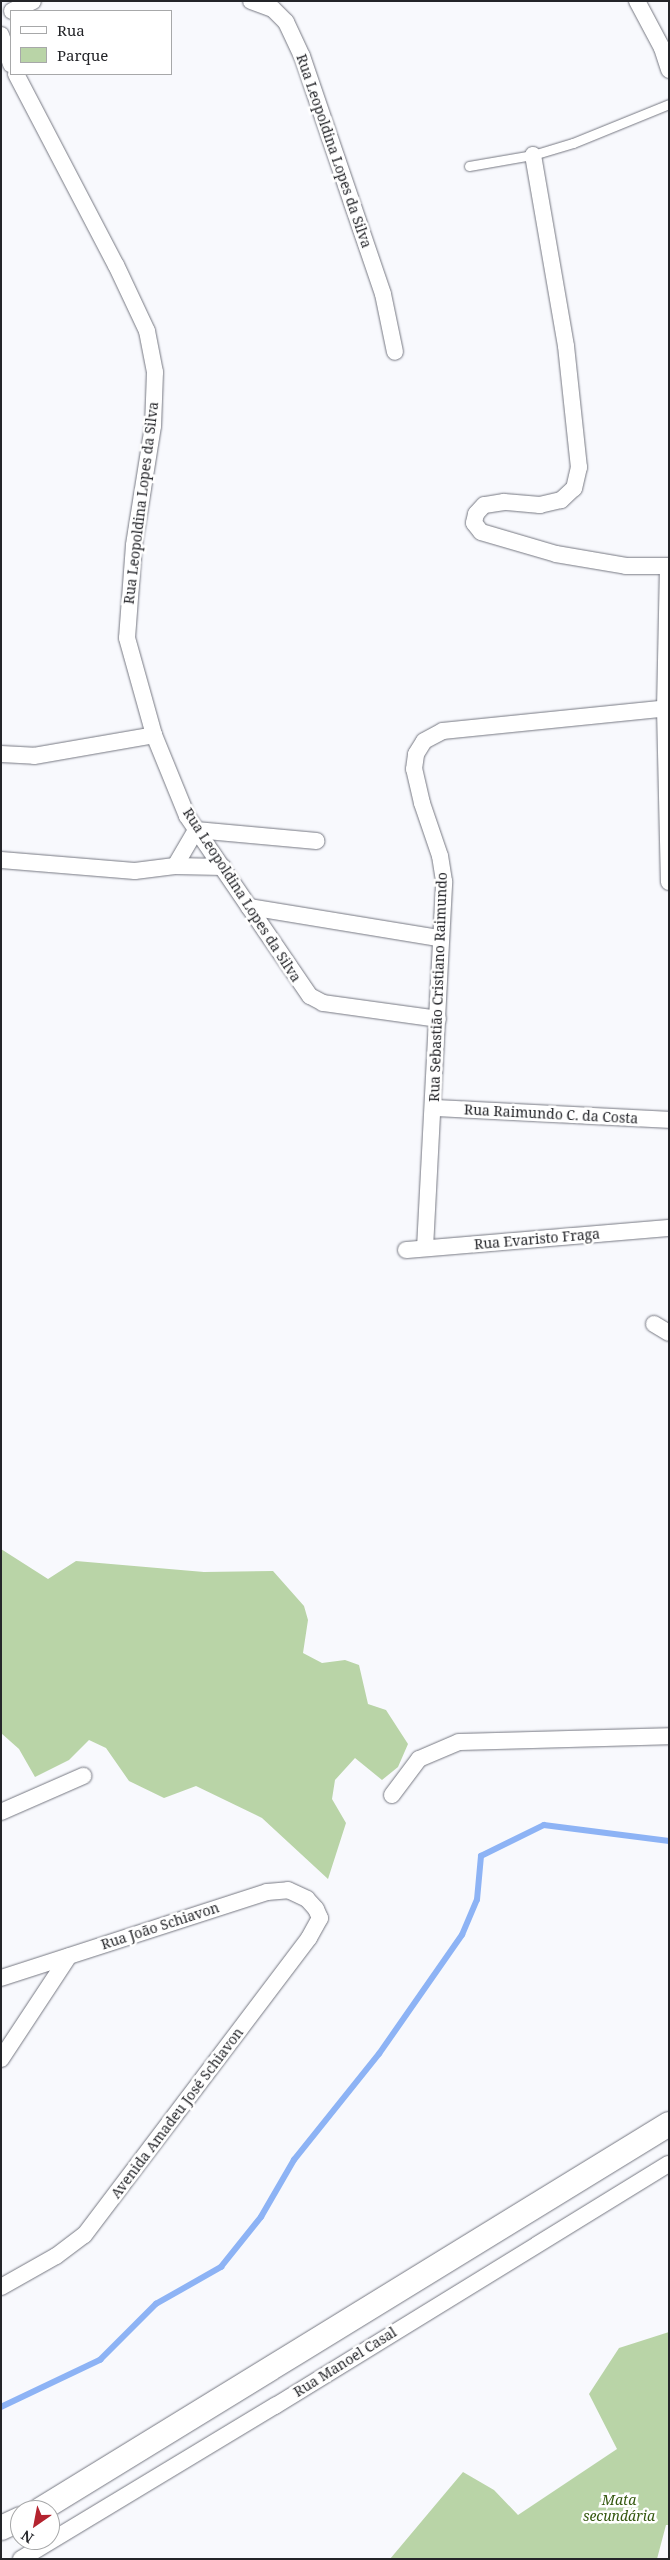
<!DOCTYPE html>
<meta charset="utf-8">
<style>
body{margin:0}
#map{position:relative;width:670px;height:2560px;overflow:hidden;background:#f8f9fd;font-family:"Noto Serif",serif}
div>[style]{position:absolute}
.green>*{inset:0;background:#b9d4a7}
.stream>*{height:5.5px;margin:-2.75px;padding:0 2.75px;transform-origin:2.75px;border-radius:2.75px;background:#8db3f5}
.roads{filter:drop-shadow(0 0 1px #767882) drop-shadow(0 0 1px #767882)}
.lane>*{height:9px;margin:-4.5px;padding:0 4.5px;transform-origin:4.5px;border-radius:4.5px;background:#fff}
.street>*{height:16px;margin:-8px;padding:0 8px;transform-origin:8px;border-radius:8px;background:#fff}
.secondary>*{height:24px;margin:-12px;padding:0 12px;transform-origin:12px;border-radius:12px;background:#fff}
span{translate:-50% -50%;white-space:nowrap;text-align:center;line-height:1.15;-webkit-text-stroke:5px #fff;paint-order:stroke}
.street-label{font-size:14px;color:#242529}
.park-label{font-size:14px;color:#34580f;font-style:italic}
.frame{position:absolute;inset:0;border:2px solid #242529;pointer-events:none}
.legend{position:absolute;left:10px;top:10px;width:162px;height:65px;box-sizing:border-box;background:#fff;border:1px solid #a7a8a9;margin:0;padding:6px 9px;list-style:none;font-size:15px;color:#242529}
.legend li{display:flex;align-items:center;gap:10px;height:25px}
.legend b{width:25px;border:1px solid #a7a8a9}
.north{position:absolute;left:10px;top:2500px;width:50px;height:50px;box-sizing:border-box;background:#fff;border:1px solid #a7a8a9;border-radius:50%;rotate:213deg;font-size:14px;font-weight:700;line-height:20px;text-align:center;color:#242529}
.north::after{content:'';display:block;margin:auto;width:18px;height:22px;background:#b4232f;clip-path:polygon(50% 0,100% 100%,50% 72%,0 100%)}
</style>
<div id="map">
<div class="green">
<div style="clip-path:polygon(1px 1549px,48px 1579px,76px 1561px,204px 1572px,273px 1571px,304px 1606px,308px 1620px,303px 1653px,322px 1663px,345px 1660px,359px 1665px,368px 1704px,386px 1710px,408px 1744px,398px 1767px,382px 1780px,355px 1758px,335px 1780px,332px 1799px,346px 1823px,328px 1879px,262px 1818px,196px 1786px,164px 1798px,129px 1781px,106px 1748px,89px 1740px,69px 1760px,35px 1777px,19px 1749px,1px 1733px)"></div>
<div style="clip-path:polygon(669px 2332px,669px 2525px,666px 2525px,657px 2559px,390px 2559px,463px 2472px,494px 2490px,518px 2515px,617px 2449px,589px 2394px,619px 2348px)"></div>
</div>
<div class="stream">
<div style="left:1px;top:2407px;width:110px;rotate:-25.4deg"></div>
<div style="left:100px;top:2360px;width:79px;rotate:-45deg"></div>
<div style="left:156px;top:2304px;width:75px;rotate:-29.6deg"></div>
<div style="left:221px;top:2267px;width:64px;rotate:-51.3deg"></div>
<div style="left:261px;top:2217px;width:66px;rotate:-59.9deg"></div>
<div style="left:294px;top:2160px;width:136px;rotate:-51.3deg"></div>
<div style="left:379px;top:2054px;width:145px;rotate:-55.1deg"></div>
<div style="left:462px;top:1935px;width:38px;rotate:-67deg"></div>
<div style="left:477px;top:1900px;width:44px;rotate:-84.8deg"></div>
<div style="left:481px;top:1856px;width:70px;rotate:-26.2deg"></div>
<div style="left:544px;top:1825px;width:126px;rotate:7.3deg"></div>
</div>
<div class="roads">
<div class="lane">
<div style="left:469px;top:166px;width:65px;rotate:-9.8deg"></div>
<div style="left:533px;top:155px;width:42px;rotate:-16.7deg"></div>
<div style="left:573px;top:143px;width:104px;rotate:-22.1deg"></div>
</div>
<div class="street">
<div style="left:251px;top:1px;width:23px;rotate:20deg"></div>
<div style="left:273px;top:9px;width:18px;rotate:45deg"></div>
<div style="left:286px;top:22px;width:38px;rotate:65deg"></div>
<div style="left:302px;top:56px;width:251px;rotate:71.2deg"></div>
<div style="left:383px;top:294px;width:59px;rotate:78.3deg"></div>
<div style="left:637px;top:1px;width:53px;rotate:62deg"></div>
<div style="left:662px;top:48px;width:23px;rotate:72deg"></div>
<div style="left:12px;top:11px;width:23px;rotate:-25deg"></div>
<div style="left:1px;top:35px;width:31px;rotate:71deg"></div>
<div style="left:16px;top:74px;width:216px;rotate:62.4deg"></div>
<div style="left:116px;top:265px;width:73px;rotate:64.8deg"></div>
<div style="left:147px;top:331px;width:42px;rotate:79deg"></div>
<div style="left:155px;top:372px;width:54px;rotate:92.1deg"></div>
<div style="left:153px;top:426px;width:121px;rotate:99.1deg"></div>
<div style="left:134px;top:545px;width:93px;rotate:94.3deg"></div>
<div style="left:127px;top:638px;width:101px;rotate:74.4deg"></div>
<div style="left:154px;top:735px;width:87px;rotate:67.8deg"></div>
<div style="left:187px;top:816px;width:218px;rotate:55.7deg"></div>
<div style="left:310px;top:996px;width:15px;rotate:28deg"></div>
<div style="left:323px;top:1003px;width:116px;rotate:7.9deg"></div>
<div style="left:533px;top:155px;width:194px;rotate:80.2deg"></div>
<div style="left:566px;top:346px;width:122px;rotate:83.9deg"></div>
<div style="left:579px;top:467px;width:22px;rotate:103deg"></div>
<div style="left:574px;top:488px;width:18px;rotate:137deg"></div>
<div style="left:561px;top:500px;width:22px;rotate:167deg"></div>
<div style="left:540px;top:505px;width:36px;rotate:-175deg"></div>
<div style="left:504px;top:502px;width:20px;rotate:171deg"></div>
<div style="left:484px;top:505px;width:12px;rotate:132deg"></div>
<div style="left:476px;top:514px;width:9px;rotate:103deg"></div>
<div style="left:474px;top:523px;width:11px;rotate:52deg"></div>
<div style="left:481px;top:532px;width:78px;rotate:16.3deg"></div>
<div style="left:556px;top:554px;width:71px;rotate:9.7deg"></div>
<div style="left:626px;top:566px;width:43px"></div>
<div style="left:668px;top:566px;width:142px;rotate:91.2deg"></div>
<div style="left:665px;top:708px;width:174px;rotate:88.7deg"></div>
<div style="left:1px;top:754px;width:33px;rotate:3deg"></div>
<div style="left:34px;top:756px;width:122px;rotate:-9.9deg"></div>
<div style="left:1px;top:860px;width:134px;rotate:4.7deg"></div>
<div style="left:135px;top:871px;width:40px;rotate:-7.1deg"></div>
<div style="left:175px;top:866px;width:48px;rotate:1.2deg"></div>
<div style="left:175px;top:866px;width:42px;rotate:-59.7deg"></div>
<div style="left:196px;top:830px;width:121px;rotate:5.2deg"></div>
<div style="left:249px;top:907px;width:193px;rotate:9.3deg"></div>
<div style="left:434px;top:1108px;width:235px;rotate:2.9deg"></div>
<div style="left:425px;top:1248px;width:367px;rotate:-87deg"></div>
<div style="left:444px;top:881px;width:25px;rotate:-99deg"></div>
<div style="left:440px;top:856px;width:56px;rotate:-108.8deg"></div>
<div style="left:422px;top:803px;width:35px;rotate:-103deg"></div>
<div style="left:414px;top:769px;width:15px;rotate:-82deg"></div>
<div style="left:416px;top:754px;width:15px;rotate:-58deg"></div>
<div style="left:424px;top:741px;width:21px;rotate:-28deg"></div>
<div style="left:443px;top:731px;width:227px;rotate:-5.8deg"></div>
<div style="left:406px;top:1250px;width:264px;rotate:-4.8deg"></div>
<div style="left:654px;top:1324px;width:17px;rotate:31deg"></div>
<div style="left:392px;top:1795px;width:45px;rotate:-53.1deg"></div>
<div style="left:419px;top:1759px;width:43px;rotate:-23deg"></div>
<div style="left:459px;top:1742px;width:210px;rotate:-1.6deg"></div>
<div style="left:1px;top:1812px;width:90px;rotate:-23.7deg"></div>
<div style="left:1px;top:1978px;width:280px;rotate:-17.9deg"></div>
<div style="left:267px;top:1892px;width:21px;rotate:-5deg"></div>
<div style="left:288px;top:1890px;width:21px;rotate:25deg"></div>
<div style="left:307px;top:1899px;width:13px;rotate:48deg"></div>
<div style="left:316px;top:1909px;width:10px;rotate:66deg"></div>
<div style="left:320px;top:1918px;width:23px;rotate:119deg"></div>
<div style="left:309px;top:1938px;width:373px;rotate:127.1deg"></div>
<div style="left:84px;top:2235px;width:35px;rotate:143deg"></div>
<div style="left:56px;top:2256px;width:63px;rotate:150.6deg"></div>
<div style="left:1px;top:2059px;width:123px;rotate:-56.6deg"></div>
<div style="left:21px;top:2559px;width:297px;rotate:-31.1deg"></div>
<div style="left:275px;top:2406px;width:462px;rotate:-31.6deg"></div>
</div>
<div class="secondary">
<div style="left:40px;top:2510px;width:738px;rotate:-31.54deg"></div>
<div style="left:1px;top:2528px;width:21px;rotate:-25deg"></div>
</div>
</div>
<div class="street-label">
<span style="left:334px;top:151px;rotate:71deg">Rua Leopoldina Lopes da Silva</span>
<span style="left:141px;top:503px;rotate:-83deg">Rua Leopoldina Lopes da Silva</span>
<span style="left:242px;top:895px;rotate:57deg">Rua Leopoldina Lopes da Silva</span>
<span style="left:438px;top:987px;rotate:-88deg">Rua Sebastião Cristiano Raimundo</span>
<span style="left:551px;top:1114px;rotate:3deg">Rua Raimundo C. da Costa</span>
<span style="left:537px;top:1239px;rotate:-5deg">Rua Evaristo Fraga</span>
<span style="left:160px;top:1926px;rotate:-18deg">Rua João Schiavon</span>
<span style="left:177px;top:2113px;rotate:-53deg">Avenida Amadeu José Schiavon</span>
<span style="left:345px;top:2362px;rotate:-32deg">Rua Manoel Casal</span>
</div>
<div class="park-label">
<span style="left:619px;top:2508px">Mata<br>secundária</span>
</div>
<div class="frame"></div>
<ul class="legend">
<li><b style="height:6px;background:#fff"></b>Rua</li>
<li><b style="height:14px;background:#b9d4a7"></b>Parque</li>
</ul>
<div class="north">N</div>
</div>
